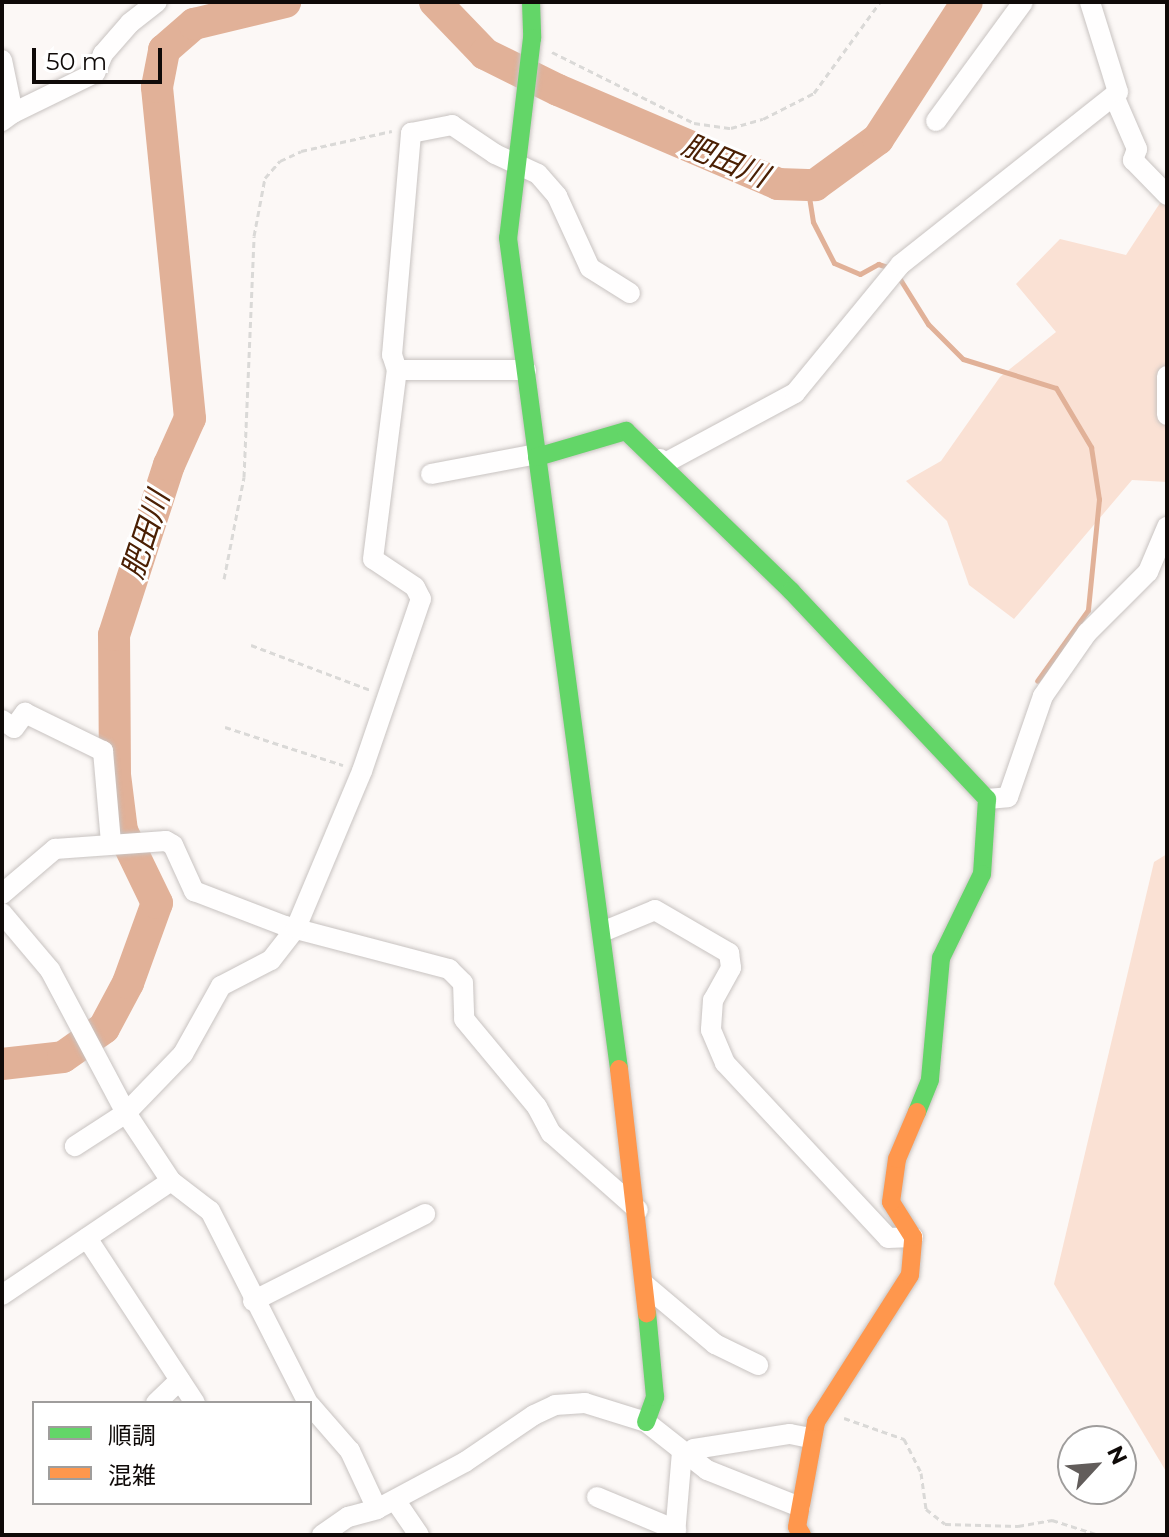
<!DOCTYPE html>
<meta charset="utf-8">
<style>
body{margin:0}
#map{position:relative;width:1169px;height:1537px;overflow:hidden;background:#fcf8f6;font-family:Montserrat,"Noto Sans JP",sans-serif}
div>[style]{position:absolute}
.green>*{inset:0;background:#fae1d4}
.stream>*{height:5px;margin:-2.5px;padding:0 2.5px;transform-origin:2.5px;border-radius:2.5px;background:#e1b198}
.river>*{height:32px;margin:-16px;padding:0 16px;transform-origin:16px;border-radius:16px;background:#e1b198}
.path>*{height:3px;margin-top:-1.5px;transform-origin:0;background:repeating-linear-gradient(90deg,#dad9d7 0 6px,transparent 0 10px)}
.roads{filter:drop-shadow(0 0 2px #c8c3c1) drop-shadow(0 0 2px #c8c3c1)}
.street>*{height:20px;margin:-10px;padding:0 10px;transform-origin:10px;border-radius:10px;background:#fffefe}
.fast>*{height:18px;margin:-9px;padding:0 9px;transform-origin:9px;border-radius:9px;background:#63d668}
.slow>*{height:18px;margin:-9px;padding:0 9px;transform-origin:9px;border-radius:9px;background:#ff974d}
span{translate:-50% -50%;white-space:nowrap;text-align:center;line-height:1.15;-webkit-text-stroke:6px #fff;paint-order:stroke}
.water-label{font-size:30px;color:#4b2004;font-style:italic}
.frame{position:absolute;inset:0;border:4px solid #0f0a08;pointer-events:none}
.legend{position:absolute;left:32px;top:1401px;width:280px;height:104px;box-sizing:border-box;background:#fff;border:2px solid #9f9d9c;margin:0;padding:10px 14px;list-style:none;font-size:24px;color:#0f0a08}
.legend li{display:flex;align-items:center;gap:16px;height:40px}
.legend b{width:40px;border:2px solid #9f9d9c}
.north{position:absolute;left:1057px;top:1425px;width:80px;height:80px;box-sizing:border-box;background:#fff;border:2px solid #9f9d9c;border-radius:50%;rotate:64deg;font-size:22px;font-weight:700;line-height:32px;text-align:center;color:#0f0a08}
.north::after{content:'';display:block;margin:auto;width:28px;height:36px;background:#625d5b;clip-path:polygon(50% 0,100% 100%,50% 72%,0 100%)}
.scale{position:absolute;left:32px;top:48px;width:130px;height:36px;box-sizing:border-box;border:4px solid #0f0a08;border-top:0;padding-left:10px;font-size:24px;line-height:28px;white-space:nowrap;color:#0f0a08;-webkit-text-stroke:6px #fff;paint-order:stroke}
</style>
<div id="map">
<div class="green">
<div style="clip-path:polygon(1160px 203px,1167px 205px,1167px 482px,1132px 480px,1014px 619px,969px 585px,947px 521px,906px 481px,941px 461px,1000px 377px,1056px 332px,1016px 284px,1060px 239px,1126px 255px)"></div>
<div style="clip-path:polygon(1167px 854px,1167px 1473px,1054px 1284px,1154px 862px)"></div>
</div>
<div class="stream">
<div style="left:807px;top:184px;width:38px;rotate:81deg"></div>
<div style="left:813px;top:222px;width:46px;rotate:62.9deg"></div>
<div style="left:834px;top:263px;width:28px;rotate:23deg"></div>
<div style="left:860px;top:274px;width:21px;rotate:-29deg"></div>
<div style="left:878px;top:264px;width:14px;rotate:17deg"></div>
<div style="left:898px;top:276px;width:57px;rotate:58deg"></div>
<div style="left:928px;top:324px;width:49px;rotate:45deg"></div>
<div style="left:963px;top:359px;width:97px;rotate:17.3deg"></div>
<div style="left:1056px;top:388px;width:69px;rotate:59.3deg"></div>
<div style="left:1091px;top:447px;width:53px;rotate:81.3deg"></div>
<div style="left:1099px;top:499px;width:112px;rotate:95.7deg"></div>
<div style="left:1088px;top:610px;width:87px;rotate:125.7deg"></div>
</div>
<div class="river">
<div style="left:435px;top:2px;width:72px;rotate:46.1deg"></div>
<div style="left:485px;top:54px;width:81px;rotate:26.3deg"></div>
<div style="left:558px;top:90px;width:239px;rotate:23.1deg"></div>
<div style="left:778px;top:184px;width:37px;rotate:2deg"></div>
<div style="left:815px;top:185px;width:78px;rotate:-36.1deg"></div>
<div style="left:878px;top:139px;width:163px;rotate:-57deg"></div>
<div style="left:2px;top:1064px;width:61px;rotate:-6.5deg"></div>
<div style="left:63px;top:1057px;width:50px;rotate:-35.3deg"></div>
<div style="left:104px;top:1028px;width:51px;rotate:-61.9deg"></div>
<div style="left:128px;top:983px;width:85px;rotate:-70.1deg"></div>
<div style="left:157px;top:903px;width:80px;rotate:-115.9deg"></div>
<div style="left:122px;top:831px;width:56px;rotate:-97.1deg"></div>
<div style="left:115px;top:775px;width:140px;rotate:-90.4deg"></div>
<div style="left:114px;top:635px;width:179px;rotate:-72.1deg"></div>
<div style="left:169px;top:465px;width:51px;rotate:-65.9deg"></div>
<div style="left:190px;top:418px;width:333px;rotate:-95.7deg"></div>
<div style="left:157px;top:87px;width:38px;rotate:-79deg"></div>
<div style="left:164px;top:50px;width:40px;rotate:-41deg"></div>
<div style="left:194px;top:24px;width:94px;rotate:-13.6deg"></div>
</div>
<div class="path">
<div style="left:552px;top:52px;width:159px;rotate:26.6deg"></div>
<div style="left:694px;top:123px;width:37px;rotate:8deg"></div>
<div style="left:731px;top:128px;width:33px;rotate:-16deg"></div>
<div style="left:763px;top:119px;width:57px;rotate:-27deg"></div>
<div style="left:814px;top:93px;width:112px;rotate:-54deg"></div>
<div style="left:224px;top:579px;width:104px;rotate:-78.9deg"></div>
<div style="left:244px;top:477px;width:241px;rotate:-87.6deg"></div>
<div style="left:254px;top:236px;width:59px;rotate:-79.3deg"></div>
<div style="left:265px;top:178px;width:23px;rotate:-49deg"></div>
<div style="left:280px;top:161px;width:23px;rotate:-25deg"></div>
<div style="left:301px;top:151px;width:93px;rotate:-12.4deg"></div>
<div style="left:251px;top:645px;width:128px;rotate:20.6deg"></div>
<div style="left:225px;top:727px;width:124px;rotate:17.9deg"></div>
<div style="left:844px;top:1418px;width:64px;rotate:19.3deg"></div>
<div style="left:904px;top:1439px;width:38px;rotate:63deg"></div>
<div style="left:921px;top:1473px;width:36px;rotate:82deg"></div>
<div style="left:926px;top:1509px;width:24px;rotate:38deg"></div>
<div style="left:945px;top:1524px;width:73px;rotate:1.6deg"></div>
<div style="left:1018px;top:1526px;width:35px;rotate:-10deg"></div>
<div style="left:1052px;top:1520px;width:49px;rotate:17.7deg"></div>
</div>
<div class="roads">
<div class="street">
<div style="left:2px;top:60px;width:54px;rotate:78.3deg"></div>
<div style="left:13px;top:113px;width:14px;rotate:144deg"></div>
<div style="left:1114px;top:96px;width:58px;rotate:66.5deg"></div>
<div style="left:1137px;top:149px;width:12px;rotate:110deg"></div>
<div style="left:1133px;top:160px;width:49px;rotate:45.8deg"></div>
<div style="left:13px;top:113px;width:91px;rotate:-26deg"></div>
<div style="left:95px;top:73px;width:21px;rotate:-67deg"></div>
<div style="left:103px;top:54px;width:41px;rotate:-48.9deg"></div>
<div style="left:130px;top:23px;width:34px;rotate:-38deg"></div>
<div style="left:936px;top:121px;width:147px;rotate:-53.8deg"></div>
<div style="left:397px;top:370px;width:16px;rotate:-108deg"></div>
<div style="left:392px;top:355px;width:223px;rotate:-85.1deg"></div>
<div style="left:411px;top:133px;width:42px;rotate:-11deg"></div>
<div style="left:452px;top:125px;width:52px;rotate:34deg"></div>
<div style="left:495px;top:154px;width:47px;rotate:24.9deg"></div>
<div style="left:538px;top:174px;width:29px;rotate:49deg"></div>
<div style="left:557px;top:196px;width:79px;rotate:65.4deg"></div>
<div style="left:590px;top:268px;width:47px;rotate:32deg"></div>
<div style="left:1167px;top:376px;width:39px;rotate:90deg"></div>
<div style="left:660px;top:459px;width:6px;rotate:39deg"></div>
<div style="left:665px;top:463px;width:148px;rotate:-28.3deg"></div>
<div style="left:795px;top:393px;width:166px;rotate:-50.6deg"></div>
<div style="left:900px;top:265px;width:278px;rotate:-38.4deg"></div>
<div style="left:1118px;top:92px;width:94px;rotate:-107.3deg"></div>
<div style="left:431px;top:474px;width:108px;rotate:-10.7deg"></div>
<div style="left:2px;top:720px;width:14px;rotate:34deg"></div>
<div style="left:14px;top:728px;width:19px;rotate:-54deg"></div>
<div style="left:25px;top:713px;width:87px;rotate:26deg"></div>
<div style="left:103px;top:751px;width:92px;rotate:85deg"></div>
<div style="left:987px;top:799px;width:21px;rotate:-5deg"></div>
<div style="left:1008px;top:797px;width:107px;rotate:-70.9deg"></div>
<div style="left:1043px;top:696px;width:77px;rotate:-55.1deg"></div>
<div style="left:1087px;top:633px;width:86px;rotate:-45deg"></div>
<div style="left:1148px;top:572px;width:49px;rotate:-67.1deg"></div>
<div style="left:2px;top:894px;width:70px;rotate:-40.3deg"></div>
<div style="left:55px;top:849px;width:111px;rotate:-4.1deg"></div>
<div style="left:166px;top:841px;width:8px;rotate:30deg"></div>
<div style="left:173px;top:845px;width:51px;rotate:65.5deg"></div>
<div style="left:194px;top:891px;width:97px;rotate:21deg"></div>
<div style="left:285px;top:926px;width:170px;rotate:14.7deg"></div>
<div style="left:449px;top:969px;width:20px;rotate:45deg"></div>
<div style="left:463px;top:983px;width:36px;rotate:88deg"></div>
<div style="left:464px;top:1019px;width:114px;rotate:50.3deg"></div>
<div style="left:537px;top:1107px;width:30px;rotate:62deg"></div>
<div style="left:551px;top:1133px;width:116px;rotate:41.5deg"></div>
<div style="left:2px;top:913px;width:75px;rotate:49.9deg"></div>
<div style="left:50px;top:970px;width:162px;rotate:62deg"></div>
<div style="left:126px;top:1113px;width:61px;rotate:147.1deg"></div>
<div style="left:602px;top:932px;width:57px;rotate:-22.5deg"></div>
<div style="left:655px;top:910px;width:86px;rotate:30.2deg"></div>
<div style="left:729px;top:953px;width:15px;rotate:82deg"></div>
<div style="left:731px;top:968px;width:37px;rotate:119deg"></div>
<div style="left:713px;top:1000px;width:30px;rotate:94deg"></div>
<div style="left:711px;top:1030px;width:36px;rotate:67deg"></div>
<div style="left:725px;top:1063px;width:239px;rotate:47deg"></div>
<div style="left:888px;top:1238px;width:25px;rotate:-2deg"></div>
<div style="left:87px;top:1238px;width:197px;rotate:56.8deg"></div>
<div style="left:645px;top:1285px;width:92px;rotate:40.1deg"></div>
<div style="left:715px;top:1344px;width:48px;rotate:26deg"></div>
<div style="left:2px;top:1295px;width:204px;rotate:-34deg"></div>
<div style="left:253px;top:1301px;width:193px;rotate:-26.8deg"></div>
<div style="left:156px;top:1403px;width:33px;rotate:-44deg"></div>
<div style="left:308px;top:1403px;width:216px;rotate:-117deg"></div>
<div style="left:210px;top:1211px;width:49px;rotate:-142.4deg"></div>
<div style="left:171px;top:1181px;width:82px;rotate:-123.5deg"></div>
<div style="left:126px;top:1113px;width:82px;rotate:-46deg"></div>
<div style="left:183px;top:1054px;width:78px;rotate:-60.8deg"></div>
<div style="left:221px;top:986px;width:56px;rotate:-27.5deg"></div>
<div style="left:271px;top:960px;width:41px;rotate:-52deg"></div>
<div style="left:296px;top:928px;width:170px;rotate:-67.2deg"></div>
<div style="left:362px;top:771px;width:182px;rotate:-71.1deg"></div>
<div style="left:421px;top:599px;width:13px;rotate:-117deg"></div>
<div style="left:415px;top:587px;width:50px;rotate:-146.3deg"></div>
<div style="left:373px;top:559px;width:191px;rotate:-82.8deg"></div>
<div style="left:397px;top:370px;width:129px"></div>
<div style="left:310px;top:1405px;width:61px;rotate:49deg"></div>
<div style="left:350px;top:1451px;width:64px;rotate:65deg"></div>
<div style="left:687px;top:1456px;width:10px;rotate:-45deg"></div>
<div style="left:694px;top:1449px;width:97px;rotate:-8.9deg"></div>
<div style="left:790px;top:1434px;width:20px;rotate:11deg"></div>
<div style="left:597px;top:1497px;width:86px;rotate:22.7deg"></div>
<div style="left:395px;top:1500px;width:42px;rotate:55.6deg"></div>
<div style="left:322px;top:1535px;width:32px;rotate:-35deg"></div>
<div style="left:348px;top:1517px;width:30px;rotate:-15deg"></div>
<div style="left:377px;top:1509px;width:100px;rotate:-28.1deg"></div>
<div style="left:465px;top:1462px;width:83px;rotate:-34.3deg"></div>
<div style="left:534px;top:1415px;width:23px;rotate:-25deg"></div>
<div style="left:555px;top:1405px;width:30px;rotate:-4deg"></div>
<div style="left:585px;top:1403px;width:64px;rotate:17.3deg"></div>
<div style="left:646px;top:1422px;width:78px;rotate:38.2deg"></div>
<div style="left:707px;top:1470px;width:100px;rotate:21.7deg"></div>
<div style="left:675px;top:1535px;width:83px;rotate:-85.2deg"></div>
</div>
<div class="fast">
<div style="left:531px;top:2px;width:36px;rotate:88deg"></div>
<div style="left:532px;top:38px;width:201px;rotate:96.8deg"></div>
<div style="left:508px;top:238px;width:838px;rotate:82.39deg"></div>
<div style="left:537px;top:457px;width:93px;rotate:-16.3deg"></div>
<div style="left:626px;top:431px;width:230px;rotate:44.1deg"></div>
<div style="left:791px;top:591px;width:286px;rotate:46.7deg"></div>
<div style="left:987px;top:799px;width:75px;rotate:93.8deg"></div>
<div style="left:982px;top:874px;width:93px;rotate:116deg"></div>
<div style="left:941px;top:958px;width:122px;rotate:95.2deg"></div>
<div style="left:930px;top:1080px;width:35px;rotate:112deg"></div>
<div style="left:646px;top:1422px;width:27px;rotate:-70deg"></div>
<div style="left:655px;top:1397px;width:84px;rotate:-95.4deg"></div>
</div>
<div class="slow">
<div style="left:619px;top:1069px;width:246px;rotate:83.5deg"></div>
<div style="left:802px;top:1535px;width:9px;rotate:-122deg"></div>
<div style="left:797px;top:1527px;width:107px;rotate:-79.7deg"></div>
<div style="left:816px;top:1422px;width:174px;rotate:-57.4deg"></div>
<div style="left:910px;top:1275px;width:38px;rotate:-85deg"></div>
<div style="left:913px;top:1237px;width:41px;rotate:-122.2deg"></div>
<div style="left:891px;top:1202px;width:43px;rotate:-82.1deg"></div>
<div style="left:897px;top:1159px;width:51px;rotate:-66.9deg"></div>
</div>
</div>
<div class="water-label">
<span style="left:725px;top:161px;rotate:23deg">肥田川</span>
<span style="left:146px;top:535px;rotate:-72deg">肥田川</span>
</div>
<div class="frame"></div>
<ul class="legend">
<li><b style="height:10px;background:#63d668"></b>順調</li>
<li><b style="height:10px;background:#ff974d"></b>混雑</li>
</ul>
<div class="north">N</div>
<div class="scale">50 m</div>
</div>
